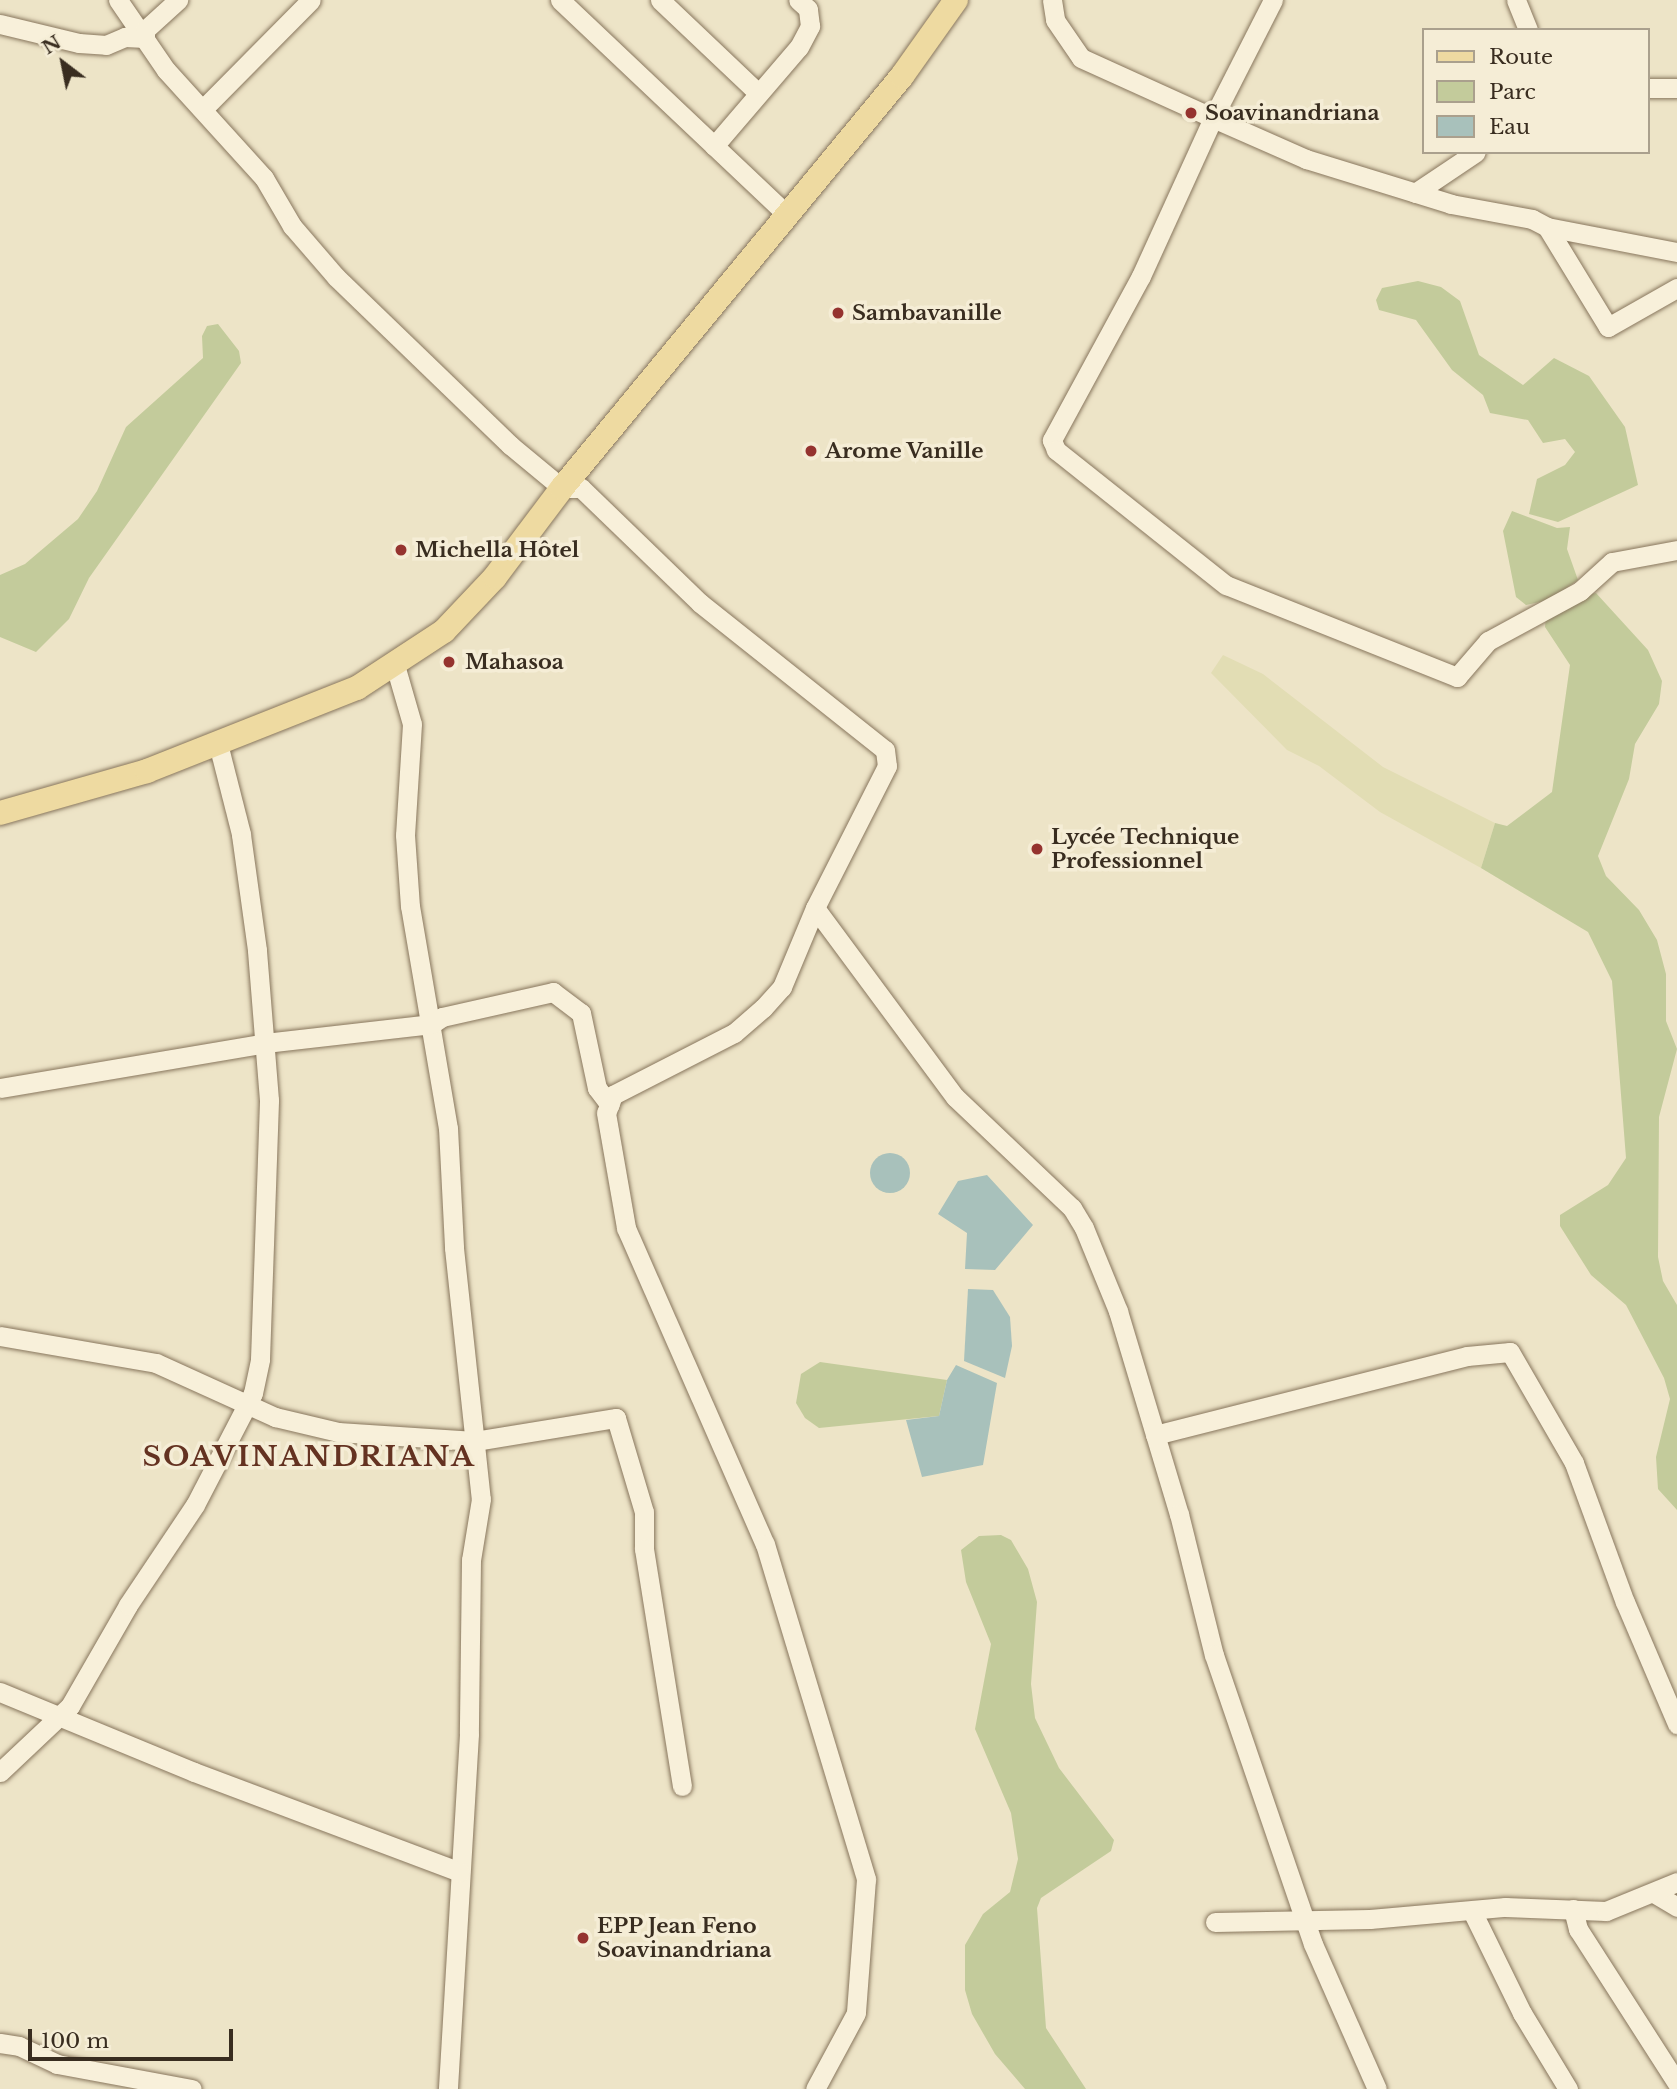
<!DOCTYPE html>
<meta charset="utf-8">
<style>
body{margin:0}
#map{position:relative;width:1677px;height:2089px;overflow:hidden;background:#ede4c7;font-family:"Libre Baskerville",serif}
div>[style]{position:absolute}
.farmland>*{inset:0;background:#e2ddb4}
.green>*{inset:0;background:#c3cb9b}
.water>*{inset:0;background:#a8c1bb}
.round{border-radius:50%}
.roads{filter:drop-shadow(0 0 2px #88765d) drop-shadow(0 0 2px #88765d)}
.minor>*{height:19px;margin:-9.5px;padding:0 9.5px;transform-origin:9.5px;border-radius:9.5px;background:#f8f0da}
.major>*{height:24px;margin:-12px;padding:0 12px;transform-origin:12px;border-radius:12px;background:#eedaa1}
.dots>*{width:19px;height:19px;translate:-50% -50%;box-sizing:border-box;border:4px solid #f5edd6;border-radius:50%}
span{translate:-50% -50%;white-space:nowrap;text-align:center;line-height:1.15;-webkit-text-stroke:7px #f5edd6;paint-order:stroke}
.poi-label{font-size:21px;color:#392d20;font-weight:700}
.left{translate:0 -50%;text-align:left}
.district-label{font-size:28px;color:#643221;font-weight:700;letter-spacing:2px}
.legend{position:absolute;left:1422px;top:28px;width:228px;height:126px;box-sizing:border-box;background:#f5edd6;border:2px solid #aaa08d;margin:0;padding:9px 12px;list-style:none;font-size:21px;color:#392d20}
.legend li{display:flex;align-items:center;gap:14px;height:35px}
.legend b{width:35px;border:2px solid #aaa08d}
.north{position:absolute;left:28px;top:28px;width:70px;height:70px;-webkit-text-stroke:5px #f5edd6;paint-order:stroke;rotate:328deg;font-size:19px;font-weight:700;line-height:28px;text-align:center;color:#392d20}
.north::after{content:'';display:block;margin:auto;width:24px;height:32px;background:#392d20;clip-path:polygon(50% 0,100% 100%,50% 72%,0 100%)}
.scale{position:absolute;left:28px;top:2029px;width:205px;height:32px;box-sizing:border-box;border:4px solid #392d20;border-top:0;padding-left:9px;font-size:21px;line-height:24px;white-space:nowrap;color:#392d20;-webkit-text-stroke:5px #f5edd6;paint-order:stroke}
</style>
<div id="map">
<div class="farmland">
<div style="clip-path:polygon(1223px 655px,1263px 674px,1383px 767px,1495px 823px,1481px 868px,1380px 812px,1319px 766px,1287px 750px,1211px 673px)"></div>
</div>
<div class="green">
<div style="clip-path:polygon(1418px 281px,1441px 287px,1460px 301px,1479px 355px,1523px 385px,1554px 358px,1589px 376px,1625px 427px,1638px 485px,1558px 522px,1529px 514px,1537px 479px,1565px 465px,1575px 452px,1565px 439px,1543px 443px,1528px 420px,1490px 413px,1483px 395px,1452px 370px,1416px 320px,1379px 310px,1376px 300px,1382px 288px)"></div>
<div style="clip-path:polygon(218px 324px,239px 351px,241px 363px,89px 578px,69px 619px,36px 652px,0 637px,0 575px,25px 564px,78px 519px,97px 491px,126px 427px,203px 358px,202px 336px,207px 326px)"></div>
<div style="clip-path:polygon(1512px 511px,1557px 528px,1570px 527px,1567px 549px,1578px 580px,1549px 600px,1526px 605px,1516px 597px,1503px 531px)"></div>
<div style="clip-path:polygon(1596px 593px,1648px 650px,1662px 681px,1659px 704px,1635px 744px,1629px 779px,1598px 856px,1606px 876px,1639px 910px,1657px 940px,1666px 974px,1666px 1021px,1677px 1049px,1659px 1117px,1658px 1257px,1663px 1281px,1677px 1305px,1677px 1510px,1658px 1489px,1656px 1457px,1670px 1399px,1664px 1378px,1626px 1305px,1591px 1275px,1560px 1226px,1560px 1215px,1608px 1185px,1626px 1158px,1612px 981px,1588px 932px,1481px 868px,1495px 823px,1507px 826px,1552px 792px,1570px 665px,1545px 627px,1546px 616px,1575px 597px)"></div>
<div style="clip-path:polygon(820px 1362px,947px 1380px,939px 1416px,819px 1428px,805px 1418px,796px 1403px,801px 1374px)"></div>
<div style="clip-path:polygon(1001px 1535px,1011px 1540px,1028px 1569px,1037px 1602px,1031px 1684px,1035px 1718px,1059px 1768px,1114px 1840px,1111px 1851px,1041px 1898px,1037px 1908px,1046px 2028px,1086px 2089px,1025px 2089px,995px 2054px,972px 2014px,965px 1990px,965px 1945px,983px 1914px,1010px 1892px,1018px 1859px,1011px 1813px,975px 1729px,991px 1644px,966px 1582px,961px 1550px,979px 1536px)"></div>
</div>
<div class="water">
<div class="round" style="left:870px;top:1153px;width:40px;height:40px"></div>
<div style="clip-path:polygon(987px 1175px,1033px 1225px,995px 1270px,965px 1269px,967px 1233px,938px 1214px,958px 1181px)"></div>
<div style="clip-path:polygon(968px 1289px,993px 1290px,1010px 1317px,1012px 1346px,1005px 1378px,964px 1361px)"></div>
<div style="clip-path:polygon(956px 1365px,997px 1383px,983px 1465px,922px 1477px,906px 1420px,939px 1416px,947px 1380px)"></div>
</div>
<div class="roads">
<div class="minor">
<div style="left:118px;top:0;width:85px;rotate:55.6deg"></div>
<div style="left:166px;top:70px;width:146px;rotate:47.8deg"></div>
<div style="left:264px;top:178px;width:56px;rotate:59.7deg"></div>
<div style="left:292px;top:226px;width:67px;rotate:49.2deg"></div>
<div style="left:336px;top:277px;width:242px;rotate:44deg"></div>
<div style="left:510px;top:445px;width:67px;rotate:39.6deg"></div>
<div style="left:562px;top:488px;width:19px"></div>
<div style="left:581px;top:488px;width:165px;rotate:44deg"></div>
<div style="left:700px;top:603px;width:236px;rotate:38.5deg"></div>
<div style="left:885px;top:750px;width:16px;rotate:83deg"></div>
<div style="left:887px;top:766px;width:159px;rotate:116.9deg"></div>
<div style="left:815px;top:908px;width:235px;rotate:53.5deg"></div>
<div style="left:955px;top:1097px;width:161px;rotate:43.5deg"></div>
<div style="left:1072px;top:1208px;width:23px;rotate:59deg"></div>
<div style="left:1084px;top:1228px;width:90px;rotate:67.7deg"></div>
<div style="left:1118px;top:1311px;width:212px;rotate:73.3deg"></div>
<div style="left:1179px;top:1514px;width:145px;rotate:76.1deg"></div>
<div style="left:1214px;top:1655px;width:305px;rotate:71.1deg"></div>
<div style="left:1313px;top:1944px;width:158px;rotate:66.2deg"></div>
<div style="left:560px;top:0;width:313px;rotate:43.4deg"></div>
<div style="left:660px;top:0;width:135px;rotate:43.5deg"></div>
<div style="left:1052px;top:0;width:20px;rotate:81deg"></div>
<div style="left:1055px;top:20px;width:46px;rotate:55.6deg"></div>
<div style="left:1081px;top:58px;width:145px;rotate:24.4deg"></div>
<div style="left:1213px;top:118px;width:102px;rotate:23.8deg"></div>
<div style="left:1306px;top:159px;width:152px;rotate:17.2deg"></div>
<div style="left:1451px;top:204px;width:82px;rotate:10.5deg"></div>
<div style="left:1532px;top:219px;width:17px;rotate:28deg"></div>
<div style="left:1547px;top:227px;width:117px;rotate:58.6deg"></div>
<div style="left:1608px;top:327px;width:79px;rotate:-29.5deg"></div>
<div style="left:1273px;top:0;width:132px;rotate:117deg"></div>
<div style="left:1213px;top:118px;width:174px;rotate:114.5deg"></div>
<div style="left:1141px;top:276px;width:187px;rotate:118.5deg"></div>
<div style="left:1052px;top:440px;width:11px;rotate:68deg"></div>
<div style="left:1056px;top:450px;width:217px;rotate:38.5deg"></div>
<div style="left:1226px;top:585px;width:249px;rotate:21.7deg"></div>
<div style="left:1457px;top:677px;width:48px;rotate:-49.3deg"></div>
<div style="left:1488px;top:641px;width:105px;rotate:-28.5deg"></div>
<div style="left:1580px;top:591px;width:43px;rotate:-42.2deg"></div>
<div style="left:1612px;top:562px;width:66px;rotate:-10.5deg"></div>
<div style="left:1516px;top:0;width:32px;rotate:68deg"></div>
<div style="left:0;top:24px;width:81px;rotate:13.5deg"></div>
<div style="left:79px;top:43px;width:27px;rotate:4deg"></div>
<div style="left:106px;top:45px;width:21px;rotate:-23deg"></div>
<div style="left:125px;top:37px;width:20px;rotate:3deg"></div>
<div style="left:145px;top:38px;width:8px;rotate:-90deg"></div>
<div style="left:145px;top:30px;width:45px;rotate:-42.3deg"></div>
<div style="left:1647px;top:88px;width:30px"></div>
<div style="left:203px;top:109px;width:153px;rotate:-45.3deg"></div>
<div style="left:714px;top:146px;width:130px;rotate:-49.4deg"></div>
<div style="left:799px;top:47px;width:24px;rotate:-62deg"></div>
<div style="left:810px;top:26px;width:17px;rotate:-97deg"></div>
<div style="left:808px;top:9px;width:13px;rotate:-138deg"></div>
<div style="left:1415px;top:193px;width:73px;rotate:-33.9deg"></div>
<div style="left:1547px;top:227px;width:132px;rotate:10.9deg"></div>
<div style="left:395px;top:665px;width:61px;rotate:73.9deg"></div>
<div style="left:412px;top:724px;width:111px;rotate:93.6deg"></div>
<div style="left:405px;top:835px;width:71px;rotate:86deg"></div>
<div style="left:410px;top:906px;width:225px;rotate:80.3deg"></div>
<div style="left:448px;top:1128px;width:120px;rotate:87.1deg"></div>
<div style="left:454px;top:1248px;width:252px;rotate:83.9deg"></div>
<div style="left:481px;top:1499px;width:62px;rotate:99.3deg"></div>
<div style="left:471px;top:1560px;width:174px;rotate:90.7deg"></div>
<div style="left:469px;top:1734px;width:356px;rotate:93.4deg"></div>
<div style="left:815px;top:908px;width:86px;rotate:112.7deg"></div>
<div style="left:782px;top:987px;width:28px;rotate:132deg"></div>
<div style="left:763px;top:1008px;width:38px;rotate:139deg"></div>
<div style="left:734px;top:1033px;width:136px;rotate:152.9deg"></div>
<div style="left:613px;top:1095px;width:19px;rotate:111deg"></div>
<div style="left:606px;top:1113px;width:117px;rotate:80.1deg"></div>
<div style="left:626px;top:1228px;width:345px;rotate:66.3deg"></div>
<div style="left:765px;top:1544px;width:350px;rotate:73.2deg"></div>
<div style="left:866px;top:1879px;width:134px;rotate:94.3deg"></div>
<div style="left:856px;top:2013px;width:86px;rotate:118.3deg"></div>
<div style="left:0;top:1088px;width:269px;rotate:-9.6deg"></div>
<div style="left:265px;top:1043px;width:168px;rotate:-6.5deg"></div>
<div style="left:432px;top:1024px;width:12px;rotate:-35deg"></div>
<div style="left:442px;top:1017px;width:114px;rotate:-12.7deg"></div>
<div style="left:553px;top:992px;width:35px;rotate:37deg"></div>
<div style="left:581px;top:1013px;width:77px;rotate:78deg"></div>
<div style="left:597px;top:1088px;width:21px;rotate:53deg"></div>
<div style="left:0;top:1336px;width:158px;rotate:9.8deg"></div>
<div style="left:156px;top:1363px;width:131px;rotate:24.4deg"></div>
<div style="left:275px;top:1417px;width:65px;rotate:13.4deg"></div>
<div style="left:338px;top:1432px;width:137px;rotate:3.8deg"></div>
<div style="left:475px;top:1441px;width:143px;rotate:-9.3deg"></div>
<div style="left:616px;top:1418px;width:98px;rotate:73.4deg"></div>
<div style="left:644px;top:1512px;width:37px;rotate:90deg"></div>
<div style="left:644px;top:1549px;width:240px;rotate:80.9deg"></div>
<div style="left:1155px;top:1435px;width:322px;rotate:-14.2deg"></div>
<div style="left:1467px;top:1356px;width:43px;rotate:-5.3deg"></div>
<div style="left:1510px;top:1352px;width:128px;rotate:60deg"></div>
<div style="left:1574px;top:1463px;width:148px;rotate:69.9deg"></div>
<div style="left:1625px;top:1602px;width:133px;rotate:66.9deg"></div>
<div style="left:0;top:1692px;width:210px;rotate:22.4deg"></div>
<div style="left:194px;top:1772px;width:284px;rotate:20.6deg"></div>
<div style="left:0;top:1772px;width:96px;rotate:-43.3deg"></div>
<div style="left:70px;top:1706px;width:116px;rotate:-60.1deg"></div>
<div style="left:128px;top:1605px;width:120px;rotate:-56.2deg"></div>
<div style="left:195px;top:1505px;width:126px;rotate:-62.6deg"></div>
<div style="left:253px;top:1393px;width:35px;rotate:-78deg"></div>
<div style="left:260px;top:1359px;width:259px;rotate:-88deg"></div>
<div style="left:269px;top:1100px;width:150px;rotate:-94.6deg"></div>
<div style="left:257px;top:950px;width:117px;rotate:-97.9deg"></div>
<div style="left:241px;top:834px;width:93px;rotate:-104.3deg"></div>
<div style="left:1654px;top:1893px;width:27px;rotate:31deg"></div>
<div style="left:1573px;top:1909px;width:21px;rotate:76deg"></div>
<div style="left:1578px;top:1929px;width:183px;rotate:57.3deg"></div>
<div style="left:1472px;top:1911px;width:114px;rotate:63.9deg"></div>
<div style="left:1522px;top:2013px;width:89px;rotate:58.8deg"></div>
<div style="left:1215px;top:1922px;width:155px;rotate:-1.1deg"></div>
<div style="left:1370px;top:1919px;width:136px;rotate:-5.1deg"></div>
<div style="left:1505px;top:1907px;width:101px;rotate:2.3deg"></div>
<div style="left:1606px;top:1911px;width:77px;rotate:-22.2deg"></div>
<div style="left:0;top:2043px;width:19px;rotate:9deg"></div>
<div style="left:19px;top:2046px;width:42px;rotate:25.3deg"></div>
<div style="left:57px;top:2064px;width:137px;rotate:10.5deg"></div>
</div>
<div class="major">
<div style="left:0;top:813px;width:153px;rotate:-15.9deg"></div>
<div style="left:147px;top:771px;width:226px;rotate:-21.6deg"></div>
<div style="left:357px;top:688px;width:104px;rotate:-33.2deg"></div>
<div style="left:444px;top:631px;width:74px;rotate:-46.6deg"></div>
<div style="left:495px;top:577px;width:111px;rotate:-53deg"></div>
<div style="left:562px;top:488px;width:534px;rotate:-50.47deg"></div>
<div style="left:902px;top:76px;width:93px;rotate:-54.6deg"></div>
</div>
</div>
<div class="dots">
<div style="left:1191px;top:113px;background:#95332f"></div>
<div style="left:838px;top:313px;background:#95332f"></div>
<div style="left:811px;top:451px;background:#95332f"></div>
<div style="left:401px;top:550px;background:#95332f"></div>
<div style="left:449px;top:662px;background:#95332f"></div>
<div style="left:1037px;top:849px;background:#95332f"></div>
<div style="left:583px;top:1938px;background:#95332f"></div>
</div>
<div class="poi-label">
<span class="left" style="left:1205px;top:113px">Soavinandriana</span>
<span class="left" style="left:852px;top:313px">Sambavanille</span>
<span class="left" style="left:825px;top:451px">Arome Vanille</span>
<span class="left" style="left:415px;top:550px">Michella Hôtel</span>
<span class="left" style="left:465px;top:662px">Mahasoa</span>
<span class="left" style="left:1051px;top:849px">Lycée Technique<br>Professionnel</span>
<span class="left" style="left:597px;top:1938px">EPP Jean Feno<br>Soavinandriana</span>
</div>
<div class="district-label">
<span style="left:309px;top:1457px">SOAVINANDRIANA</span>
</div>
<ul class="legend">
<li><b style="height:9px;background:#eedaa1"></b>Route</li>
<li><b style="height:19px;background:#c3cb9b"></b>Parc</li>
<li><b style="height:19px;background:#a8c1bb"></b>Eau</li>
</ul>
<div class="north">N</div>
<div class="scale">100 m</div>
</div>
